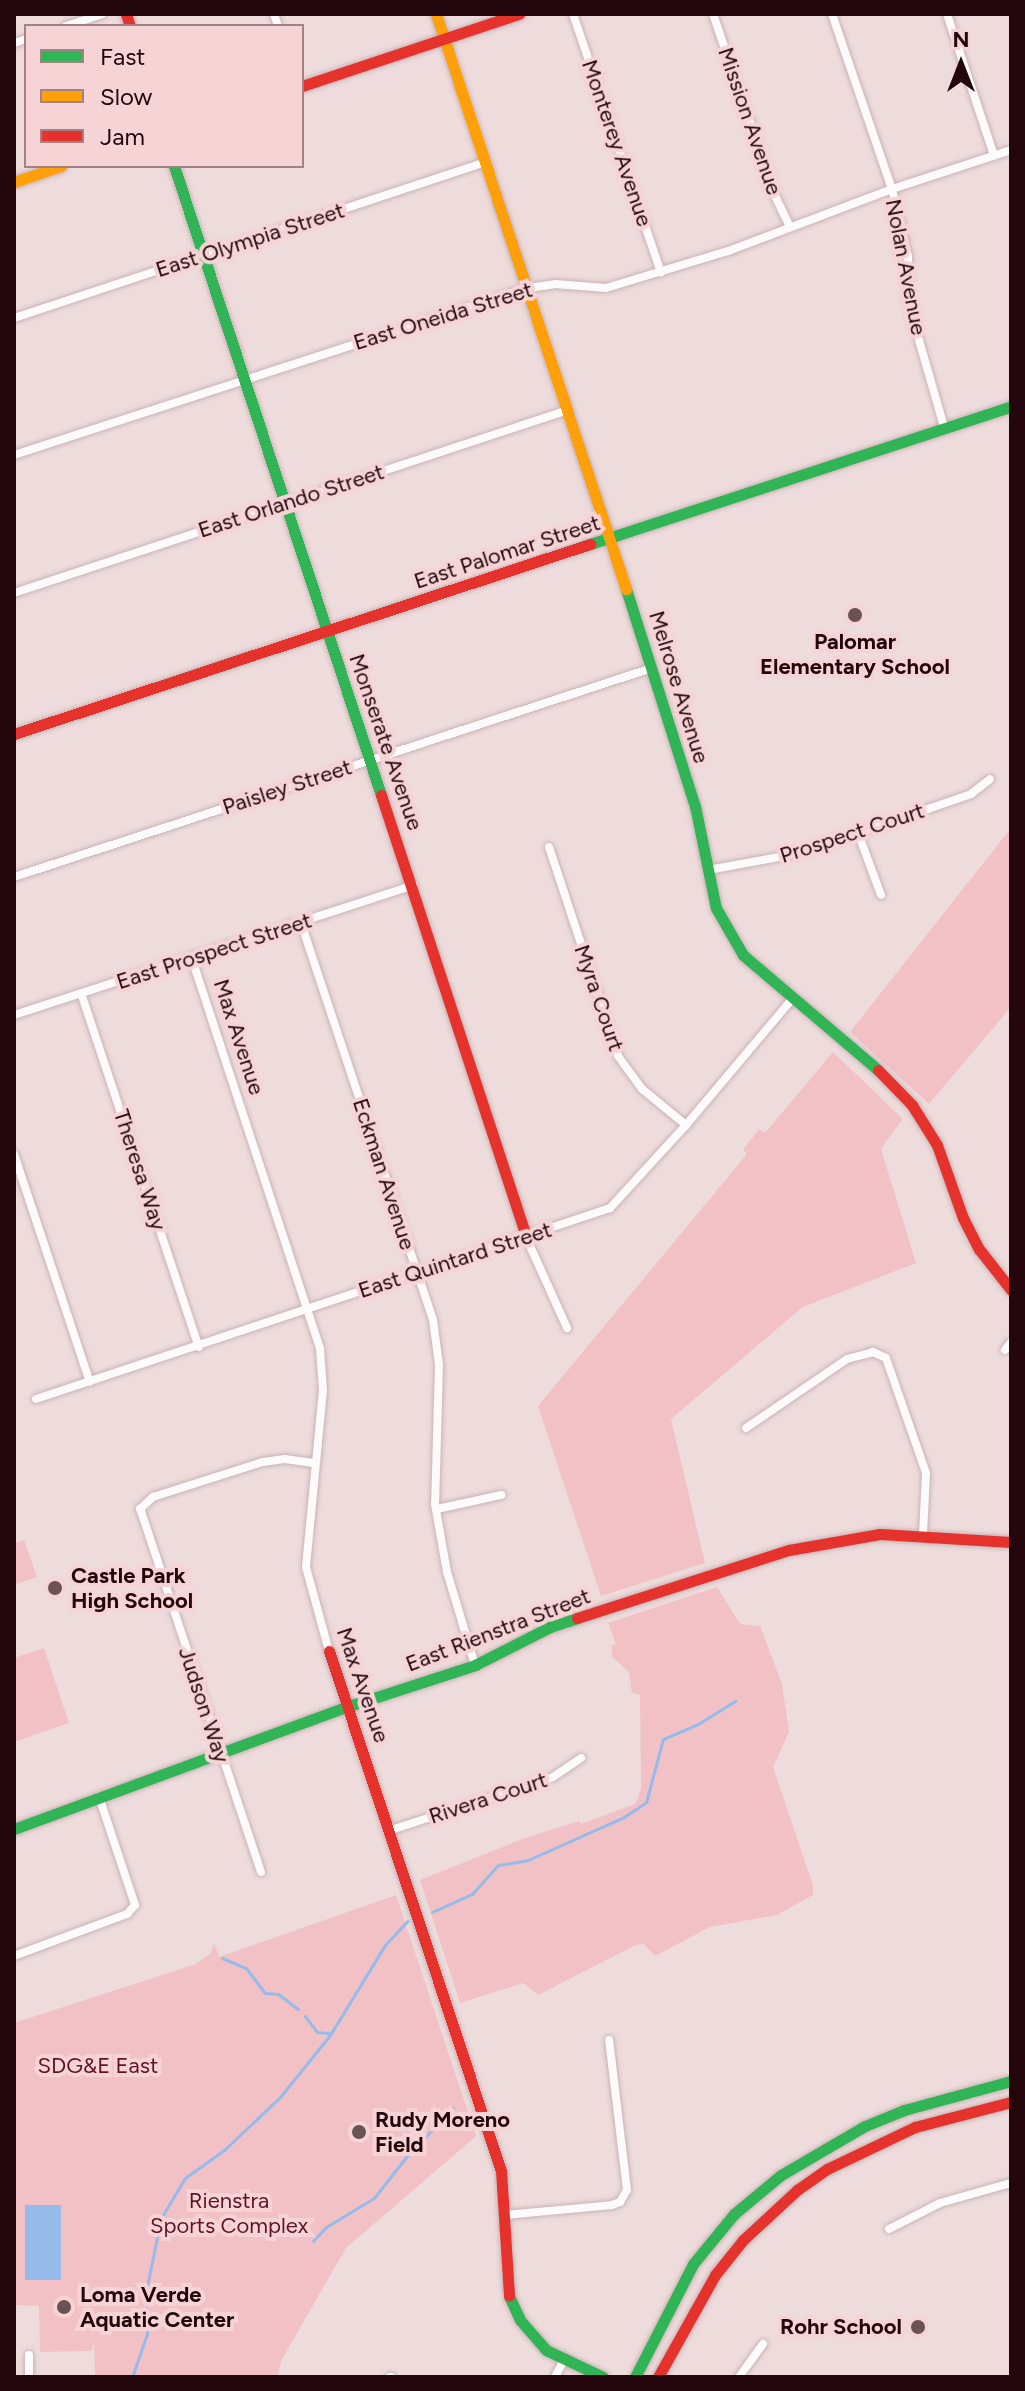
<!DOCTYPE html>
<style>
body{margin:0}
#map{position:relative;width:1025px;height:2391px;overflow:hidden;background:#eedcdd;font-family:Figtree,sans-serif}
div>[style]{position:absolute}
.green>*{inset:0;background:#f1c1c6}
.water>*{inset:0;background:#96bbeb;transform-origin:0 0}
.stream>*{height:3px;margin:-1.5px;padding:0 1.5px;transform-origin:1.5px;border-radius:1.5px;background:#96bbeb}
.roads{filter:drop-shadow(0 0 2px #cab3b5) drop-shadow(0 0 2px #cab3b5)}
.street>*{height:8px;margin:-4px;padding:0 4px;transform-origin:4px;border-radius:4px;background:#fcfafa}
.fast>*{height:11px;margin:-5.5px;padding:0 5.5px;transform-origin:5.5px;border-radius:5.5px;background:#30b455}
.slow>*{height:11px;margin:-5.5px;padding:0 5.5px;transform-origin:5.5px;border-radius:5.5px;background:#ff9f0a}
.jam>*{height:11px;margin:-5.5px;padding:0 5.5px;transform-origin:5.5px;border-radius:5.5px;background:#e5322d}
.dots>*{width:22px;height:22px;translate:-50% -50%;box-sizing:border-box;border:4px solid #f6d4d6;border-radius:50%}
span{translate:-50% -50%;white-space:nowrap;text-align:center;line-height:1.15;-webkit-text-stroke:8px #f6d4d6;paint-order:stroke}
.street-label{font-size:22px;color:#23070c}
.poi-label{font-size:22px;color:#23070c;font-weight:700}
.left{translate:0 -50%;text-align:left}
.right{translate:-100% -50%;text-align:right}
.park-label{font-size:22px;color:#5f1425}
.frame{position:absolute;inset:0;border:16px solid #23070c;pointer-events:none}
.legend{position:absolute;left:24px;top:24px;width:280px;height:144px;box-sizing:border-box;background:#f6d4d6;border:2px solid #a28285;margin:0;padding:10px 14px;list-style:none;font-size:24px;color:#23070c}
.legend li{display:flex;align-items:center;gap:16px;height:40px}
.legend b{width:40px;border:2px solid #a28285}
.north{position:absolute;left:921px;top:24px;width:80px;height:80px;-webkit-text-stroke:6px #f6d4d6;paint-order:stroke;rotate:0deg;font-size:22px;font-weight:700;line-height:32px;text-align:center;color:#23070c}
.north::after{content:'';display:block;margin:auto;width:28px;height:36px;background:#23070c;clip-path:polygon(50% 0,100% 100%,50% 72%,0 100%)}
</style>
<div id="map">
<div class="green">
<div style="clip-path:polygon(1011px 828px,1011px 1007px,929px 1104px,850px 1032px)"></div>
<div style="clip-path:polygon(833px 1052px,903px 1119px,881px 1149px,916px 1263px,803px 1307px,671px 1419px,705px 1563px,601px 1596px,538px 1406px,747px 1154px,743px 1150px,759px 1129px,765px 1133px)"></div>
<div style="clip-path:polygon(24px 1540px,37px 1577px,16px 1584px,14px 1543px)"></div>
<div style="clip-path:polygon(717px 1587px,740px 1624px,760px 1626px,782px 1684px,789px 1732px,773px 1767px,813px 1885px,813px 1895px,777px 1915px,710px 1927px,655px 1956px,644px 1944px,636px 1945px,538px 1995px,523px 1983px,460px 2003px,420px 1880px,525px 1838px,579px 1821px,581px 1824px,635px 1804px,641px 1789px,640px 1695px,632px 1693px,629px 1672px,612px 1657px,612px 1645px,616px 1644px,608px 1623px)"></div>
<div style="clip-path:polygon(44px 1648px,69px 1723px,14px 1742px,14px 1658px)"></div>
<div style="clip-path:polygon(396px 1895px,476px 2136px,346px 2248px,281px 2361px,278px 2377px,95px 2377px,94px 2344px,91px 2351px,40px 2352px,39px 2306px,14px 2305px,14px 2023px,196px 1964px,211px 1953px,214px 1943px,219px 1957px)"></div>
</div>
<div class="water">
<div style="left:25px;top:2205px;width:36px;height:75px"></div>
</div>
<div class="stream">
<div style="left:432px;top:1912px;width:44px;rotate:-24.2deg"></div>
<div style="left:472px;top:1894px;width:39px;rotate:-48deg"></div>
<div style="left:498px;top:1865px;width:30px;rotate:-9deg"></div>
<div style="left:528px;top:1860px;width:105px;rotate:-24.1deg"></div>
<div style="left:624px;top:1817px;width:27px;rotate:-34deg"></div>
<div style="left:646px;top:1802px;width:65px;rotate:-74.9deg"></div>
<div style="left:663px;top:1739px;width:38px;rotate:-23deg"></div>
<div style="left:698px;top:1724px;width:44px;rotate:-31.9deg"></div>
<div style="left:222px;top:1958px;width:26px;rotate:23deg"></div>
<div style="left:246px;top:1968px;width:31px;rotate:53deg"></div>
<div style="left:265px;top:1993px;width:13px;rotate:4deg"></div>
<div style="left:278px;top:1994px;width:25px;rotate:37deg"></div>
<div style="left:305px;top:2016px;width:20px;rotate:53deg"></div>
<div style="left:317px;top:2032px;width:12px;rotate:5deg"></div>
<div style="left:313px;top:2241px;width:19px;rotate:-47deg"></div>
<div style="left:326px;top:2227px;width:56px;rotate:-31.1deg"></div>
<div style="left:374px;top:2198px;width:52px;rotate:-52deg"></div>
<div style="left:406px;top:2157px;width:68px;rotate:-46.2deg"></div>
<div style="left:132px;top:2377px;width:46px;rotate:-70.8deg"></div>
<div style="left:147px;top:2334px;width:53px;rotate:-88.9deg"></div>
<div style="left:148px;top:2281px;width:64px;rotate:-78.3deg"></div>
<div style="left:161px;top:2218px;width:47px;rotate:-59deg"></div>
<div style="left:185px;top:2178px;width:48px;rotate:-35.7deg"></div>
<div style="left:224px;top:2150px;width:77px;rotate:-43.4deg"></div>
<div style="left:280px;top:2097px;width:80px;rotate:-51.1deg"></div>
<div style="left:330px;top:2035px;width:105px;rotate:-58.6deg"></div>
<div style="left:385px;top:1945px;width:33px;rotate:-47deg"></div>
</div>
<div class="roads">
<div class="street">
<div style="left:274px;top:14px;width:13px;rotate:72deg"></div>
<div style="left:573px;top:14px;width:273px;rotate:71.2deg"></div>
<div style="left:713px;top:14px;width:194px;rotate:71.1deg"></div>
<div style="left:776px;top:198px;width:32px;rotate:64deg"></div>
<div style="left:832px;top:14px;width:185px;rotate:71.1deg"></div>
<div style="left:892px;top:189px;width:69px;rotate:76.6deg"></div>
<div style="left:908px;top:256px;width:46px;rotate:90deg"></div>
<div style="left:908px;top:302px;width:133px;rotate:73.9deg"></div>
<div style="left:947px;top:14px;width:149px;rotate:71.6deg"></div>
<div style="left:66px;top:26px;width:38px;rotate:-18deg"></div>
<div style="left:14px;top:43px;width:13px;rotate:-18deg"></div>
<div style="left:14px;top:318px;width:497px;rotate:-18.3deg"></div>
<div style="left:14px;top:455px;width:540px;rotate:-18deg"></div>
<div style="left:528px;top:288px;width:27px;rotate:-8deg"></div>
<div style="left:555px;top:284px;width:51px;rotate:4.5deg"></div>
<div style="left:606px;top:288px;width:127px;rotate:-16.9deg"></div>
<div style="left:728px;top:251px;width:175px;rotate:-20.7deg"></div>
<div style="left:892px;top:189px;width:125px;rotate:-18.1deg"></div>
<div style="left:14px;top:593px;width:583px;rotate:-18.28deg"></div>
<div style="left:858px;top:833px;width:66px;rotate:69.6deg"></div>
<div style="left:549px;top:847px;width:220px;rotate:71.7deg"></div>
<div style="left:618px;top:1056px;width:41px;rotate:54deg"></div>
<div style="left:642px;top:1089px;width:57px;rotate:39.3deg"></div>
<div style="left:708px;top:870px;width:77px;rotate:-10.4deg"></div>
<div style="left:784px;top:856px;width:77px;rotate:-17.3deg"></div>
<div style="left:858px;top:833px;width:120px;rotate:-19deg"></div>
<div style="left:971px;top:794px;width:24px;rotate:-38deg"></div>
<div style="left:14px;top:877px;width:671px;rotate:-18.14deg"></div>
<div style="left:301px;top:923px;width:418px;rotate:71.6deg"></div>
<div style="left:433px;top:1320px;width:45px;rotate:82.4deg"></div>
<div style="left:439px;top:1365px;width:139px;rotate:91.6deg"></div>
<div style="left:435px;top:1504px;width:69px;rotate:80deg"></div>
<div style="left:447px;top:1572px;width:97px;rotate:73.2deg"></div>
<div style="left:192px;top:959px;width:410px;rotate:71.8deg"></div>
<div style="left:320px;top:1349px;width:41px;rotate:85.8deg"></div>
<div style="left:323px;top:1390px;width:178px;rotate:95.5deg"></div>
<div style="left:306px;top:1567px;width:87px;rotate:74.7deg"></div>
<div style="left:81px;top:993px;width:373px;rotate:71.6deg"></div>
<div style="left:14px;top:1015px;width:420px;rotate:-18deg"></div>
<div style="left:14px;top:1154px;width:240px;rotate:71.6deg"></div>
<div style="left:526px;top:1237px;width:100px;rotate:65.7deg"></div>
<div style="left:1005px;top:1350px;width:10px;rotate:-53deg"></div>
<div style="left:36px;top:1399px;width:605px;rotate:-18.4deg"></div>
<div style="left:610px;top:1208px;width:113px;rotate:-47.5deg"></div>
<div style="left:686px;top:1125px;width:166px;rotate:-49.9deg"></div>
<div style="left:746px;top:1428px;width:122px;rotate:-34.3deg"></div>
<div style="left:847px;top:1359px;width:27px;rotate:-15deg"></div>
<div style="left:873px;top:1352px;width:14px;rotate:25deg"></div>
<div style="left:886px;top:1358px;width:122px;rotate:70.8deg"></div>
<div style="left:926px;top:1473px;width:62px;rotate:92.8deg"></div>
<div style="left:437px;top:1509px;width:66px;rotate:-12.3deg"></div>
<div style="left:391px;top:1830px;width:170px;rotate:-18.1deg"></div>
<div style="left:553px;top:1777px;width:34px;rotate:-34deg"></div>
<div style="left:261px;top:1872px;width:383px;rotate:-108.4deg"></div>
<div style="left:140px;top:1509px;width:18px;rotate:-43deg"></div>
<div style="left:153px;top:1497px;width:115px;rotate:-17.7deg"></div>
<div style="left:263px;top:1462px;width:22px;rotate:-8deg"></div>
<div style="left:285px;top:1459px;width:30px;rotate:8deg"></div>
<div style="left:14px;top:1956px;width:121px;rotate:-20.4deg"></div>
<div style="left:127px;top:1914px;width:12px;rotate:-48deg"></div>
<div style="left:135px;top:1905px;width:114px;rotate:-108.4deg"></div>
<div style="left:505px;top:2215px;width:107px;rotate:-5.3deg"></div>
<div style="left:612px;top:2205px;width:9px;rotate:-21deg"></div>
<div style="left:620px;top:2202px;width:14px;rotate:-60deg"></div>
<div style="left:627px;top:2190px;width:151px;rotate:-96.8deg"></div>
<div style="left:889px;top:2229px;width:57px;rotate:-27deg"></div>
<div style="left:940px;top:2203px;width:74px;rotate:-15.7deg"></div>
<div style="left:29px;top:2355px;width:22px;rotate:90deg"></div>
<div style="left:390px;top:2377px;width:1px"></div>
<div style="left:555px;top:2377px;width:19px;rotate:-62deg"></div>
<div style="left:739px;top:2377px;width:41px;rotate:-54deg"></div>
</div>
<div class="fast">
<div style="left:174px;top:166px;width:662px;rotate:71.78deg"></div>
<div style="left:590px;top:544px;width:443px;rotate:-18.1deg"></div>
<div style="left:626px;top:589px;width:228px;rotate:72.4deg"></div>
<div style="left:695px;top:806px;width:104px;rotate:78.4deg"></div>
<div style="left:716px;top:908px;width:54px;rotate:60.1deg"></div>
<div style="left:743px;top:955px;width:177px;rotate:40.4deg"></div>
<div style="left:14px;top:1829px;width:357px;rotate:-20.2deg"></div>
<div style="left:349px;top:1706px;width:133px;rotate:-18deg"></div>
<div style="left:475px;top:1665px;width:84px;rotate:-26.9deg"></div>
<div style="left:550px;top:1627px;width:28px;rotate:-18deg"></div>
<div style="left:509px;top:2296px;width:26px;rotate:65deg"></div>
<div style="left:520px;top:2320px;width:40px;rotate:49deg"></div>
<div style="left:546px;top:2350px;width:63px;rotate:25.3deg"></div>
<div style="left:635px;top:2377px;width:127px;rotate:-62.8deg"></div>
<div style="left:693px;top:2264px;width:65px;rotate:-50.6deg"></div>
<div style="left:734px;top:2214px;width:61px;rotate:-39.7deg"></div>
<div style="left:781px;top:2175px;width:97px;rotate:-30.3deg"></div>
<div style="left:865px;top:2126px;width:42px;rotate:-22.3deg"></div>
<div style="left:904px;top:2110px;width:111px;rotate:-15.2deg"></div>
</div>
<div class="slow">
<div style="left:436px;top:14px;width:606px;rotate:71.71deg"></div>
<div style="left:14px;top:182px;width:50px;rotate:-18.8deg"></div>
</div>
<div class="jam">
<div style="left:126px;top:14px;width:13px;rotate:72deg"></div>
<div style="left:302px;top:86px;width:229px;rotate:-18.4deg"></div>
<div style="left:14px;top:734px;width:607px;rotate:-18.26deg"></div>
<div style="left:381px;top:795px;width:465px;rotate:71.8deg"></div>
<div style="left:878px;top:1070px;width:49px;rotate:45.8deg"></div>
<div style="left:912px;top:1105px;width:47px;rotate:58deg"></div>
<div style="left:937px;top:1145px;width:77px;rotate:70.4deg"></div>
<div style="left:963px;top:1218px;width:35px;rotate:63deg"></div>
<div style="left:979px;top:1249px;width:52px;rotate:52deg"></div>
<div style="left:577px;top:1618px;width:223px;rotate:-17.8deg"></div>
<div style="left:789px;top:1550px;width:92px;rotate:-10deg"></div>
<div style="left:880px;top:1534px;width:131px;rotate:3.5deg"></div>
<div style="left:329px;top:1651px;width:548px;rotate:71.7deg"></div>
<div style="left:501px;top:2171px;width:125px;rotate:86.3deg"></div>
<div style="left:658px;top:2377px;width:117px;rotate:-60.8deg"></div>
<div style="left:715px;top:2275px;width:45px;rotate:-51.3deg"></div>
<div style="left:743px;top:2240px;width:74px;rotate:-42.8deg"></div>
<div style="left:797px;top:2190px;width:37px;rotate:-35deg"></div>
<div style="left:827px;top:2169px;width:98px;rotate:-25.5deg"></div>
<div style="left:915px;top:2127px;width:99px;rotate:-14.6deg"></div>
</div>
</div>
<div class="dots">
<div style="left:855px;top:615px;background:#6a5255"></div>
<div style="left:55px;top:1588px;background:#6a5255"></div>
<div style="left:359px;top:2132px;background:#6a5255"></div>
<div style="left:64px;top:2307px;background:#6a5255"></div>
<div style="left:918px;top:2327px;background:#6a5255"></div>
</div>
<div class="street-label">
<span style="left:750px;top:121px;rotate:71deg">Mission Avenue</span>
<span style="left:617px;top:143px;rotate:71deg">Monterey Avenue</span>
<span style="left:250px;top:240px;rotate:-18deg">East Olympia Street</span>
<span style="left:906px;top:267px;rotate:79deg">Nolan Avenue</span>
<span style="left:443px;top:316px;rotate:-17deg">East Oneida Street</span>
<span style="left:291px;top:501px;rotate:-18deg">East Orlando Street</span>
<span style="left:507px;top:552px;rotate:-18deg">East Palomar Street</span>
<span style="left:679px;top:687px;rotate:73deg">Melrose Avenue</span>
<span style="left:386px;top:742px;rotate:71deg">Monserate Avenue</span>
<span style="left:287px;top:787px;rotate:-18deg">Paisley Street</span>
<span style="left:852px;top:833px;rotate:-18deg">Prospect Court</span>
<span style="left:214px;top:951px;rotate:-18deg">East Prospect Street</span>
<span style="left:599px;top:998px;rotate:71deg">Myra Court</span>
<span style="left:239px;top:1037px;rotate:72deg">Max Avenue</span>
<span style="left:140px;top:1170px;rotate:72deg">Theresa Way</span>
<span style="left:384px;top:1174px;rotate:72deg">Eckman Avenue</span>
<span style="left:455px;top:1260px;rotate:-18deg">East Quintard Street</span>
<span style="left:498px;top:1630px;rotate:-21deg">East Rienstra Street</span>
<span style="left:363px;top:1685px;rotate:71deg">Max Avenue</span>
<span style="left:204px;top:1705px;rotate:72deg">Judson Way</span>
<span style="left:488px;top:1798px;rotate:-18deg">Rivera Court</span>
</div>
<div class="poi-label">
<span style="left:855px;top:654px">Palomar<br>Elementary School</span>
<span class="left" style="left:71px;top:1588px">Castle Park<br>High School</span>
<span class="left" style="left:375px;top:2132px">Rudy Moreno<br>Field</span>
<span class="left" style="left:80px;top:2307px">Loma Verde<br>Aquatic Center</span>
<span class="right" style="left:902px;top:2327px">Rohr School</span>
</div>
<div class="park-label">
<span style="left:98px;top:2066px">SDG&amp;E East</span>
<span style="left:229px;top:2213px">Rienstra<br>Sports Complex</span>
</div>
<div class="frame"></div>
<ul class="legend">
<li><b style="height:10px;background:#30b455"></b>Fast</li>
<li><b style="height:10px;background:#ff9f0a"></b>Slow</li>
<li><b style="height:10px;background:#e5322d"></b>Jam</li>
</ul>
<div class="north">N</div>
</div>
